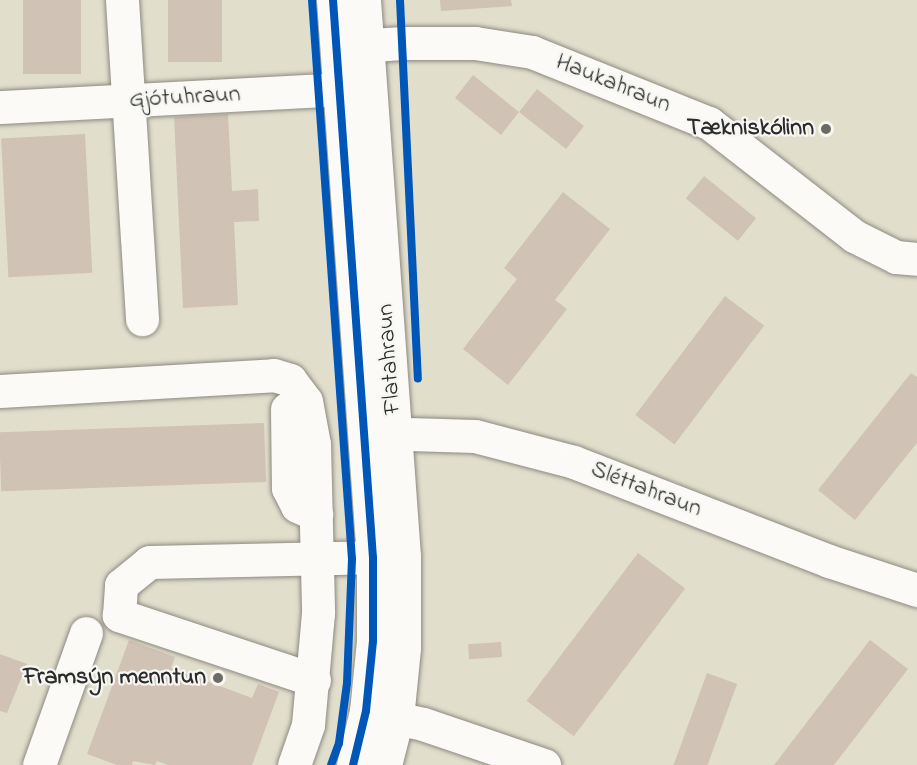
<!DOCTYPE html>
<meta charset="utf-8">
<style>
body{margin:0}
#map{position:relative;width:917px;height:765px;overflow:hidden;background:#e2decc;font-family:"Indie Flower",sans-serif}
div>[style]{position:absolute}
.building>*{inset:0;background:#d0c2b5;transform-origin:0 0}
.roads{filter:drop-shadow(0 0 2px #8c8a81) drop-shadow(0 0 2px #8c8a81)}
.minor>*{height:33px;margin:-16.5px;padding:0 16.5px;transform-origin:16.5px;border-radius:16.5px;background:#fbfaf7}
.cycleway>*{height:8px;margin:-4px;padding:0 4px;transform-origin:4px;border-radius:4px;background:#0057b8}
.dots>*{width:16px;height:16px;translate:-50% -50%;box-sizing:border-box;border:3px solid #f6f6f2;border-radius:50%}
span{translate:-50% -50%;white-space:nowrap;text-align:center;line-height:1.15;-webkit-text-stroke:4.5px #f6f6f2;paint-order:stroke}
.street-label{font-size:24px;color:#2b2b2b}
.poi-label{font-size:24px;color:#2b2b2b;font-weight:700}
.right{translate:-100% -50%;text-align:right}
</style>
<div id="map">
<div class="building">
<div style="left:23px;top:0;width:58px;height:74px"></div>
<div style="left:168px;top:0;width:54px;height:62px"></div>
<div style="clip-path:polygon(440px 0,511px 0,512px 6px,441px 11px)"></div>
<div style="clip-path:polygon(473px 75px,519px 112px,537px 89px,584px 126px,566px 149px,519px 112px,501px 135px,455px 98px)"></div>
<div style="clip-path:polygon(228px 114px,232px 191px,258px 189px,259px 221px,234px 222px,238px 305px,183px 308px,174px 117px)"></div>
<div style="left:85px;top:134px;width:139px;height:84px;rotate:87deg"></div>
<div style="left:704px;top:176px;width:67px;height:29px;rotate:39deg"></div>
<div style="clip-path:polygon(563px 192px,610px 229px,555px 300px,567px 309px,508px 385px,463px 349px,517px 279px,504px 268px)"></div>
<div style="left:725px;top:296px;width:49px;height:149px;rotate:37deg"></div>
<div style="clip-path:polygon(911px 373px,917px 377px,917px 443px,855px 520px,818px 490px)"></div>
<div style="left:264px;top:423px;width:59px;height:265px;rotate:88deg"></div>
<div style="left:638px;top:553px;width:59px;height:185px;rotate:37deg"></div>
<div style="clip-path:polygon(129px 640px,175px 657px,171px 668px,252px 698px,258px 684px,279px 692px,252px 765px,168px 765px,157px 761px,155px 765px,133px 761px,132px 765px,117px 765px,87px 754px)"></div>
<div style="clip-path:polygon(870px 640px,908px 669px,834px 765px,774px 765px)"></div>
<div style="left:501px;top:642px;width:15px;height:33px;rotate:86deg"></div>
<div style="clip-path:polygon(0 654px,27px 664px,7px 713px,0 711px)"></div>
<div style="left:707px;top:673px;width:32px;height:98px;rotate:20deg"></div>
</div>
<div class="roads">
<div class="minor">
<div style="left:122px;top:0;width:320px;rotate:86.4deg"></div>
<div style="left:333px;top:0;width:559px;rotate:85.9deg"></div>
<div style="left:373px;top:558px;width:83px;rotate:90deg"></div>
<div style="left:373px;top:641px;width:70px;rotate:95.7deg"></div>
<div style="left:366px;top:711px;width:56px;rotate:103.5deg"></div>
<div style="left:364px;top:0;width:557px;rotate:85.89deg"></div>
<div style="left:404px;top:556px;width:92px;rotate:90deg"></div>
<div style="left:404px;top:648px;width:70px;rotate:95.7deg"></div>
<div style="left:397px;top:718px;width:49px;rotate:104.3deg"></div>
<div style="left:344px;top:47px;width:58px;rotate:-3.9deg"></div>
<div style="left:402px;top:43px;width:73px"></div>
<div style="left:475px;top:43px;width:58px;rotate:9deg"></div>
<div style="left:532px;top:52px;width:191px;rotate:21.9deg"></div>
<div style="left:709px;top:123px;width:184px;rotate:37.9deg"></div>
<div style="left:854px;top:236px;width:47px;rotate:26.6deg"></div>
<div style="left:896px;top:257px;width:21px;rotate:5deg"></div>
<div style="left:0;top:107px;width:361px;rotate:-3deg"></div>
<div style="left:0;top:391px;width:274px;rotate:-3.3deg"></div>
<div style="left:274px;top:375px;width:17px;rotate:17deg"></div>
<div style="left:290px;top:380px;width:26px;rotate:53deg"></div>
<div style="left:306px;top:401px;width:44px;rotate:79.5deg"></div>
<div style="left:314px;top:444px;width:169px;rotate:88.6deg"></div>
<div style="left:318px;top:613px;width:112px;rotate:95.1deg"></div>
<div style="left:308px;top:725px;width:42px;rotate:109.3deg"></div>
<div style="left:287px;top:409px;width:79px;rotate:89.3deg"></div>
<div style="left:288px;top:488px;width:20px;rotate:63deg"></div>
<div style="left:297px;top:506px;width:21px;rotate:23deg"></div>
<div style="left:375px;top:433px;width:100px;rotate:1.7deg"></div>
<div style="left:475px;top:436px;width:102px;rotate:14.7deg"></div>
<div style="left:574px;top:462px;width:274px;rotate:21.2deg"></div>
<div style="left:829px;top:561px;width:93px;rotate:18.2deg"></div>
<div style="left:314px;top:680px;width:206px;rotate:-161.6deg"></div>
<div style="left:119px;top:615px;width:30px;rotate:-86deg"></div>
<div style="left:121px;top:585px;width:36px;rotate:-39deg"></div>
<div style="left:149px;top:562px;width:245px;rotate:-1.2deg"></div>
<div style="left:376px;top:714px;width:48px;rotate:12deg"></div>
<div style="left:423px;top:724px;width:128px;rotate:18.7deg"></div>
<div style="left:39px;top:765px;width:140px;rotate:-70.4deg"></div>
</div>
</div>
<div class="cycleway">
<div style="left:312px;top:0;width:560px;rotate:85.91deg"></div>
<div style="left:352px;top:559px;width:124px;rotate:92.3deg"></div>
<div style="left:347px;top:683px;width:61px;rotate:97.6deg"></div>
<div style="left:339px;top:743px;width:23px;rotate:110deg"></div>
<div style="left:333px;top:0;width:559px;rotate:85.9deg"></div>
<div style="left:373px;top:558px;width:83px;rotate:90deg"></div>
<div style="left:373px;top:641px;width:70px;rotate:95.7deg"></div>
<div style="left:366px;top:711px;width:56px;rotate:103.5deg"></div>
<div style="left:400px;top:0;width:379px;rotate:87.3deg"></div>
</div>
<div class="dots">
<div style="left:826px;top:129px;background:#6b6a63"></div>
<div style="left:218px;top:678px;background:#6b6a63"></div>
</div>
<div class="street-label">
<span style="left:613px;top:84px;rotate:22deg">Haukahraun</span>
<span style="left:185px;top:98px;rotate:-3deg">Gjótuhraun</span>
<span style="left:390px;top:359px;rotate:-94deg">Flatahraun</span>
<span style="left:646px;top:490px;rotate:21deg">Sléttahraun</span>
</div>
<div class="poi-label">
<span class="right" style="left:814px;top:129px">Tækniskólinn</span>
<span class="right" style="left:206px;top:678px">Framsýn menntun</span>
</div>
</div>
